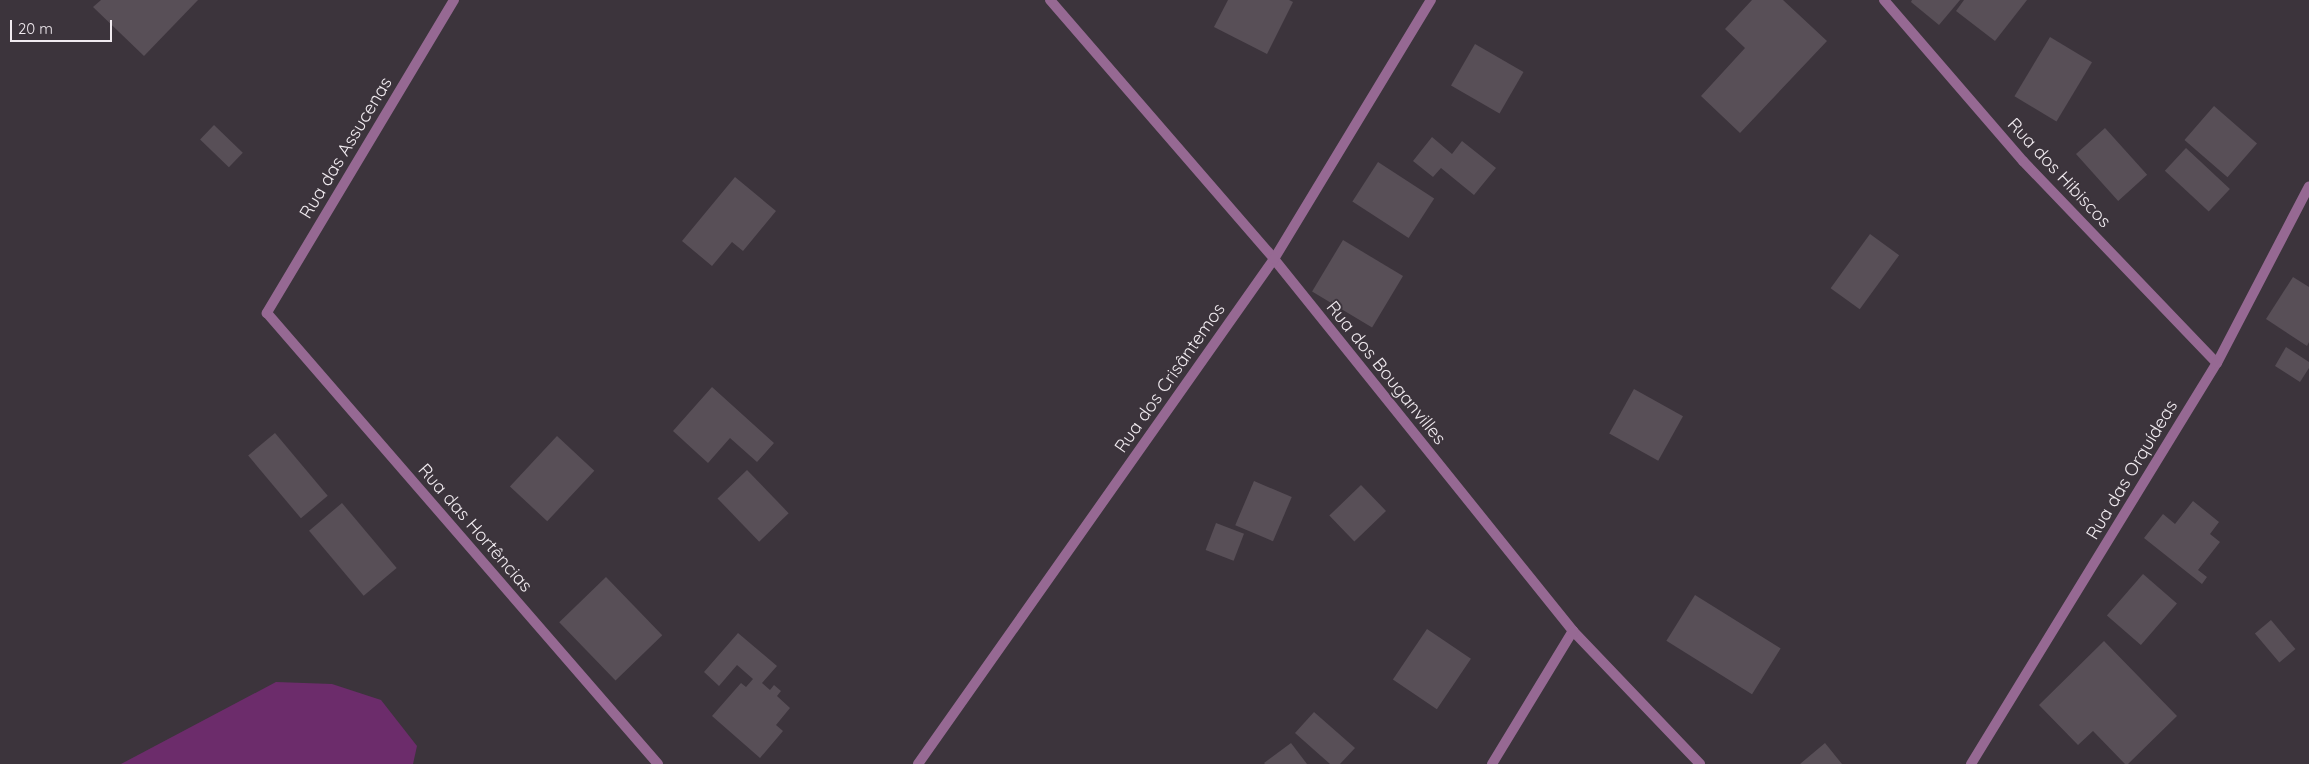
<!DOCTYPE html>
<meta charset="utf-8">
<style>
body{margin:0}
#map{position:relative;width:2309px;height:764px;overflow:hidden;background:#3c343c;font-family:Quicksand,sans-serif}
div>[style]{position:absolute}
.water>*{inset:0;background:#6c2c6b}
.building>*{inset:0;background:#584f57;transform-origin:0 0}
.street>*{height:10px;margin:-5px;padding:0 5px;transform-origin:5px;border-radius:5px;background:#966993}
span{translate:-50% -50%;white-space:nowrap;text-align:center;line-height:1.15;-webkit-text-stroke:4px #3c343c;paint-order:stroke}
.street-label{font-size:18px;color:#f1ebf0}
.scale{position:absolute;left:10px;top:20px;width:102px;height:22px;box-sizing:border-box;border:2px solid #f1ebf0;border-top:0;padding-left:6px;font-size:15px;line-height:18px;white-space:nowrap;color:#f1ebf0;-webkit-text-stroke:4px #3c343c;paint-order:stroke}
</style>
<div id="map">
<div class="water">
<div style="clip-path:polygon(276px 682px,332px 684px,381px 700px,417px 746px,413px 764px,121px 764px)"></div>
</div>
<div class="building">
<div style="clip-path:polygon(101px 0,198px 0,144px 56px,93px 7px)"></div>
<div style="clip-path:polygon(1228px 0,1289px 0,1293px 2px,1267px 54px,1214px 27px)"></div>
<div style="clip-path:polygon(1752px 0,1783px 0,1827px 41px,1740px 133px,1701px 96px,1745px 48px,1725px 29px)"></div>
<div style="clip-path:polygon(1912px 0,1960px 0,1939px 25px,1911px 2px)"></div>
<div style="clip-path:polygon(1964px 0,2027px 0,1995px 41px,1956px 11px)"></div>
<div style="left:2050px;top:37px;width:49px;height:69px;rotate:31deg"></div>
<div style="left:1475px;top:44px;width:56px;height:48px;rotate:30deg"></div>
<div style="left:2214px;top:106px;width:57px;height:45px;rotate:41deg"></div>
<div style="left:214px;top:125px;width:40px;height:20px;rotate:44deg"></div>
<div style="left:2105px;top:128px;width:63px;height:39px;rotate:48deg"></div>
<div style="clip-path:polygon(1432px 137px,1452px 154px,1462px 141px,1496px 168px,1474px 195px,1441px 168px,1433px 177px,1413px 161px)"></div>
<div style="left:2186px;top:148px;width:60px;height:31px;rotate:43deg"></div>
<div style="left:1378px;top:162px;width:67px;height:47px;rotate:33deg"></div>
<div style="clip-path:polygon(735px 177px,776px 211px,743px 251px,732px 242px,712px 266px,682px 241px)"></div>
<div style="left:1870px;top:234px;width:36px;height:67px;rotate:36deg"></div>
<div style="left:1343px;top:240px;width:70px;height:60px;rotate:31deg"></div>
<div style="clip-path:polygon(2293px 277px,2309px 287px,2309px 342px,2307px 346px,2266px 319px)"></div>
<div style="clip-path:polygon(2286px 347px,2309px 362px,2309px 368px,2300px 382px,2275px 366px)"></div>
<div style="clip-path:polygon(712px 387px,774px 443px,757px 462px,730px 438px,708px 463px,673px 431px)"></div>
<div style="left:1634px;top:389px;width:56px;height:51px;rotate:29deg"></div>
<div style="left:275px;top:433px;width:82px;height:35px;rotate:50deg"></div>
<div style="left:557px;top:436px;width:51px;height:69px;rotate:43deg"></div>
<div style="left:747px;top:470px;width:60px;height:41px;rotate:46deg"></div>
<div style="left:1254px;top:481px;width:41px;height:48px;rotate:23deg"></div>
<div style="left:1361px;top:485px;width:36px;height:44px;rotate:46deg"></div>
<div style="clip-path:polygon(2193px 501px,2219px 522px,2210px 534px,2220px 542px,2198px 570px,2207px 577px,2202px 584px,2144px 538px,2163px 514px,2175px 524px)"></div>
<div style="left:342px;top:503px;width:85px;height:43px;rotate:50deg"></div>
<div style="left:1216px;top:523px;width:30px;height:29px;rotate:21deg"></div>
<div style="left:2143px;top:574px;width:45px;height:55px;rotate:41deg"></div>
<div style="left:606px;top:577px;width:81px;height:65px;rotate:46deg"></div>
<div style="left:1695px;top:595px;width:101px;height:54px;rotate:32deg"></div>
<div style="left:2271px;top:620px;width:38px;height:21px;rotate:50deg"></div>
<div style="left:1427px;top:629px;width:53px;height:61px;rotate:34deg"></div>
<div style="clip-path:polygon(738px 633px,777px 666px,762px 683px,770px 690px,774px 685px,781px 691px,777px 696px,790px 708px,776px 725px,783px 731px,760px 758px,712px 716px,741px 683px,746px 687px,753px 679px,737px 665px,719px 686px,704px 672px)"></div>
<div style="clip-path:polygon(2104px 641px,2177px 716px,2128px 764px,2125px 764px,2093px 731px,2078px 745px,2039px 705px)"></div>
<div style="clip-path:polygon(1314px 712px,1355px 748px,1340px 764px,1330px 764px,1295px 733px)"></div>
<div style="clip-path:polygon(1291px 743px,1307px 764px,1265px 764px,1264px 763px)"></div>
<div style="clip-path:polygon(1825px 743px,1842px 764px,1800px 764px)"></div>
</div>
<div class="street">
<div style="left:454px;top:0;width:365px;rotate:120.9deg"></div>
<div style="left:267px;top:313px;width:597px;rotate:49.08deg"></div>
<div style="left:1050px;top:0;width:342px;rotate:49.1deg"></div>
<div style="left:1274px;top:259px;width:477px;rotate:51.2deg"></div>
<div style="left:1573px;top:631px;width:184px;rotate:46.3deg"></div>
<div style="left:1884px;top:0;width:213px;rotate:49.2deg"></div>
<div style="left:2023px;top:161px;width:280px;rotate:46.2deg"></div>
<div style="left:918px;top:764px;width:618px;rotate:-54.82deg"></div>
<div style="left:1274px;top:259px;width:303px;rotate:-58.8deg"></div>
<div style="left:1492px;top:764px;width:156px;rotate:-58.7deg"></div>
<div style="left:1971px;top:764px;width:470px;rotate:-58.5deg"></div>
<div style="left:2217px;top:363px;width:199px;rotate:-62.5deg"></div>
</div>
<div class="street-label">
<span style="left:346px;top:148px;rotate:-59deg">Rua das Assucenas</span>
<span style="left:2059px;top:173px;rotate:47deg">Rua dos Hibiscos</span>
<span style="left:1386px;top:373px;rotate:51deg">Rua dos Bouganvilles</span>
<span style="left:1170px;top:378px;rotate:-55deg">Rua dos Crisântemos</span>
<span style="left:2132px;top:470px;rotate:-59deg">Rua das Orquídeas</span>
<span style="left:475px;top:528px;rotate:49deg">Rua das Hortências</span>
</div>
<div class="scale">20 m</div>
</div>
